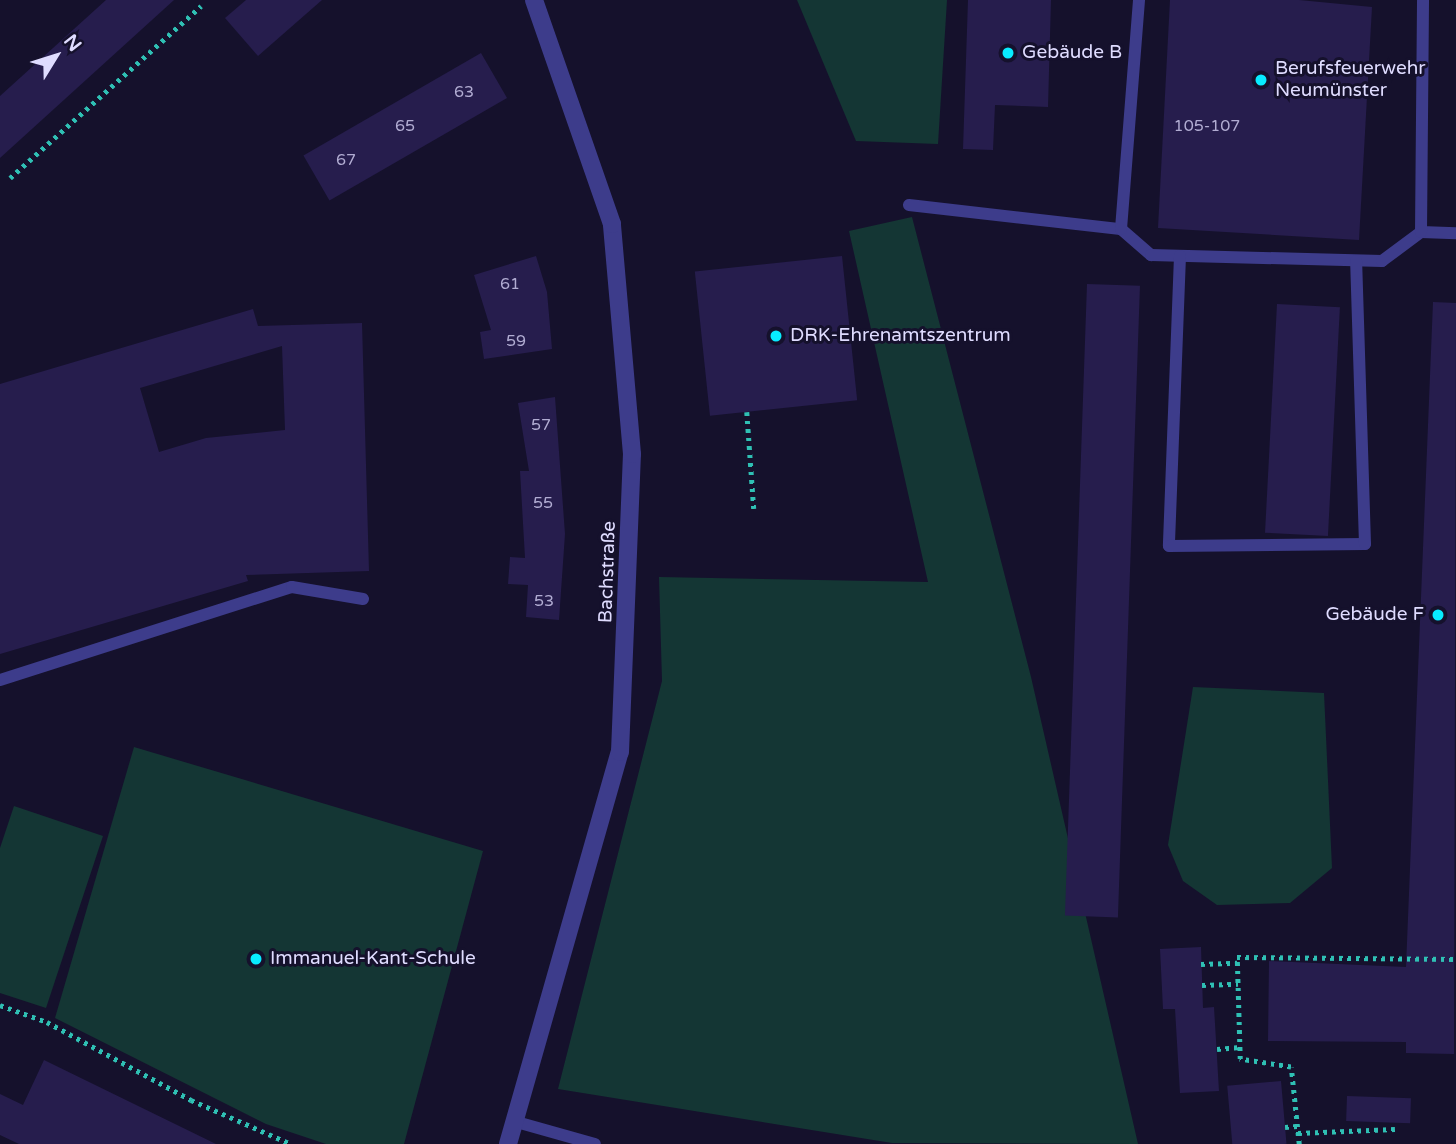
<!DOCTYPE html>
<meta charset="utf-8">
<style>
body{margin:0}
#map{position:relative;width:1456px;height:1144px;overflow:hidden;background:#15112c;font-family:"Varela Round",sans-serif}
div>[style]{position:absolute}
.green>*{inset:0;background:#143634}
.building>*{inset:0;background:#261d4d;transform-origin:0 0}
.path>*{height:4.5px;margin-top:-2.25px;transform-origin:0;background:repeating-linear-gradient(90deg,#2fc0b4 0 3.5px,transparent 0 8.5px)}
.service>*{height:12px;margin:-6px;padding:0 6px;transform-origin:6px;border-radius:6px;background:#3d3c8b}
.minor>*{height:18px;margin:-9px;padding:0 9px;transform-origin:9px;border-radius:9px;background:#3d3c8b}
.dots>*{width:19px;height:19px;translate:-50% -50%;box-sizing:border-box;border:4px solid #15112c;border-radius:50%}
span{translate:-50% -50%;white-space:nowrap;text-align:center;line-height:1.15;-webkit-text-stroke:6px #15112c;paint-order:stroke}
.number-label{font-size:16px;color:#b1acd2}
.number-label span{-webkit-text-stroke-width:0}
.poi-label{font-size:19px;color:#dfdcff}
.left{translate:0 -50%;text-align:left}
.right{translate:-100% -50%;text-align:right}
.street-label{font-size:19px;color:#dfdcff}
.north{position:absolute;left:21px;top:21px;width:70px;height:70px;-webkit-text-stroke:5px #15112c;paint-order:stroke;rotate:52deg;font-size:19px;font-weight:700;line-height:28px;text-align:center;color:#dfdcff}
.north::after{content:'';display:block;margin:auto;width:24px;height:32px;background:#dfdcff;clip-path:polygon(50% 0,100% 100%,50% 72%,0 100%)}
</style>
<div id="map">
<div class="green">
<div style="clip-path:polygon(797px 0,947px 0,938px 144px,856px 141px)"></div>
<div style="clip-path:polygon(912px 217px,1031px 677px,1138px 1144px,892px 1143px,558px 1089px,662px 681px,659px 577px,928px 582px,849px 231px)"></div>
<div style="clip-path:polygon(1193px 687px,1324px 693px,1332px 868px,1290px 903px,1217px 905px,1183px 881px,1168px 845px)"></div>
<div style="clip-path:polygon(134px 747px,483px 851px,404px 1144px,326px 1144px,266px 1124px,55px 1018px)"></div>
<div style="clip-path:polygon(14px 806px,103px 836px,46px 1008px,0 993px,0 848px)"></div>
</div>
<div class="building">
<div style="clip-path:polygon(106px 0,174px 0,0 158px,0 96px)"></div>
<div style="clip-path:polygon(246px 0,322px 0,258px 56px,225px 18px)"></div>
<div style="clip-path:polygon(968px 0,1051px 0,1048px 107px,995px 105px,993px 150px,963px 149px)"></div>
<div style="clip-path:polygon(1170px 0,1299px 0,1372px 7px,1359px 240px,1158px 228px)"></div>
<div style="left:481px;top:53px;width:52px;height:205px;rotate:60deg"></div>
<div style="clip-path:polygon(536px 256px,547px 292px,552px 349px,484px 359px,480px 332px,491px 330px,474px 275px)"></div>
<div style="left:842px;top:256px;width:145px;height:148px;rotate:84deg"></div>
<div style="left:1087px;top:284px;width:53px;height:632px;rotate:2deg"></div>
<div style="clip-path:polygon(1433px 302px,1456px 303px,1454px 1054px,1406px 1053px,1406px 1042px,1268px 1041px,1269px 961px,1406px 967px)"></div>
<div style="left:1277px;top:304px;width:63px;height:229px;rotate:3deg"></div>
<div style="clip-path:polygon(evenodd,253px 309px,258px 326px,362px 323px,369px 571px,246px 575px,248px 581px,0 654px,0 384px,253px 309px,282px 346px,285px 430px,206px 438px,159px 452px,140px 388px,282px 346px)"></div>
<div style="clip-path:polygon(555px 397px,565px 534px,559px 620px,526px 617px,528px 585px,508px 584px,510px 557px,525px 558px,520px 471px,529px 471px,518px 403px)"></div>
<div style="clip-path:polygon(1201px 947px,1203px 1008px,1214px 1007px,1219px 1091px,1180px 1093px,1175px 1009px,1163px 1009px,1160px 949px)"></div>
<div style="clip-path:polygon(44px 1060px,216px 1144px,19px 1144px,0 1135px,0 1094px,23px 1105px)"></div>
<div style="left:1281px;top:1081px;width:63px;height:54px;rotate:85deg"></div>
<div style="left:1347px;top:1096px;width:64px;height:25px;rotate:2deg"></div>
</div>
<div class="path">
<div style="left:10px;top:178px;width:257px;rotate:-42deg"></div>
<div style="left:747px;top:412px;width:97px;rotate:85.9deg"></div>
<div style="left:1201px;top:964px;width:36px;rotate:-2deg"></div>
<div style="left:1202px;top:985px;width:36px;rotate:-2deg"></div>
<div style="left:0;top:1005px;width:50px;rotate:19.9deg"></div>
<div style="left:47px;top:1022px;width:164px;rotate:28.4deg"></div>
<div style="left:191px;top:1100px;width:109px;rotate:23.7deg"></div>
<div style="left:1217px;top:1049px;width:23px;rotate:-5deg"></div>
<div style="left:1285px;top:1127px;width:12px;rotate:-5deg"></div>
<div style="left:1298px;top:1133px;width:97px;rotate:-2.4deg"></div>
<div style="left:1299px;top:1144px;width:77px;rotate:-95.9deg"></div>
<div style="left:1291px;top:1067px;width:52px;rotate:-171.1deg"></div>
<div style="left:1240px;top:1059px;width:102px;rotate:-91.7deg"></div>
<div style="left:1237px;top:957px;width:219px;rotate:0.5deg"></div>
</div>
<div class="service">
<div style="left:909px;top:205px;width:213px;rotate:6.5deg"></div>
<div style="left:1121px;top:229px;width:40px;rotate:41deg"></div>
<div style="left:1151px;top:255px;width:231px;rotate:1.5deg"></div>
<div style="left:1382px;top:261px;width:49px;rotate:-36.6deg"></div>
<div style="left:1421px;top:232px;width:35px;rotate:2deg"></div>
<div style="left:1121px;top:229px;width:230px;rotate:-85.5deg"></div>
<div style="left:1421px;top:232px;width:232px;rotate:-89.5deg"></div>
<div style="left:1180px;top:256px;width:290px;rotate:92.2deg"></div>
<div style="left:1169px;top:546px;width:196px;rotate:-0.6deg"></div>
<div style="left:1365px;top:544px;width:283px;rotate:-91.8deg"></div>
<div style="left:0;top:680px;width:306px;rotate:-17.7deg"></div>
<div style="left:292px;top:587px;width:72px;rotate:9.6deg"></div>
<div style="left:513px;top:1121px;width:85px;rotate:15.7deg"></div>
</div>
<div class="minor">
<div style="left:508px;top:1144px;width:408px;rotate:-74.1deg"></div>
<div style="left:620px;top:752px;width:298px;rotate:-87.7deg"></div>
<div style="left:632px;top:454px;width:231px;rotate:-95deg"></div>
<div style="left:612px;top:224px;width:237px;rotate:-109.2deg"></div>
</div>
<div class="dots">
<div style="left:1008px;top:53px;background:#08ebff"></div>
<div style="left:1261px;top:80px;background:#08ebff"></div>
<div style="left:776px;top:336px;background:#08ebff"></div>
<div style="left:1438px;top:615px;background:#08ebff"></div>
<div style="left:256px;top:959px;background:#08ebff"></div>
</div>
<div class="number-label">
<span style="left:464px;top:92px">63</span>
<span style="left:405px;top:126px">65</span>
<span style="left:1207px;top:126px">105-107</span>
<span style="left:346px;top:160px">67</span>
<span style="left:510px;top:284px">61</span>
<span style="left:516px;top:341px">59</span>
<span style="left:541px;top:425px">57</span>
<span style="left:543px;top:503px">55</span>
<span style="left:544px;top:601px">53</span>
</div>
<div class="poi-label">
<span class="left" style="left:1022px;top:53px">Gebäude B</span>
<span class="left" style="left:1275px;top:80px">Berufsfeuerwehr<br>Neumünster</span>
<span class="left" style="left:790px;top:336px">DRK-Ehrenamtszentrum</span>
<span class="right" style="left:1424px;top:615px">Gebäude F</span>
<span class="left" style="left:270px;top:959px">Immanuel-Kant-Schule</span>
</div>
<div class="street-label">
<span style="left:608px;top:572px;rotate:-88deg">Bachstraße</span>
</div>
<div class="north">N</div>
</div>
